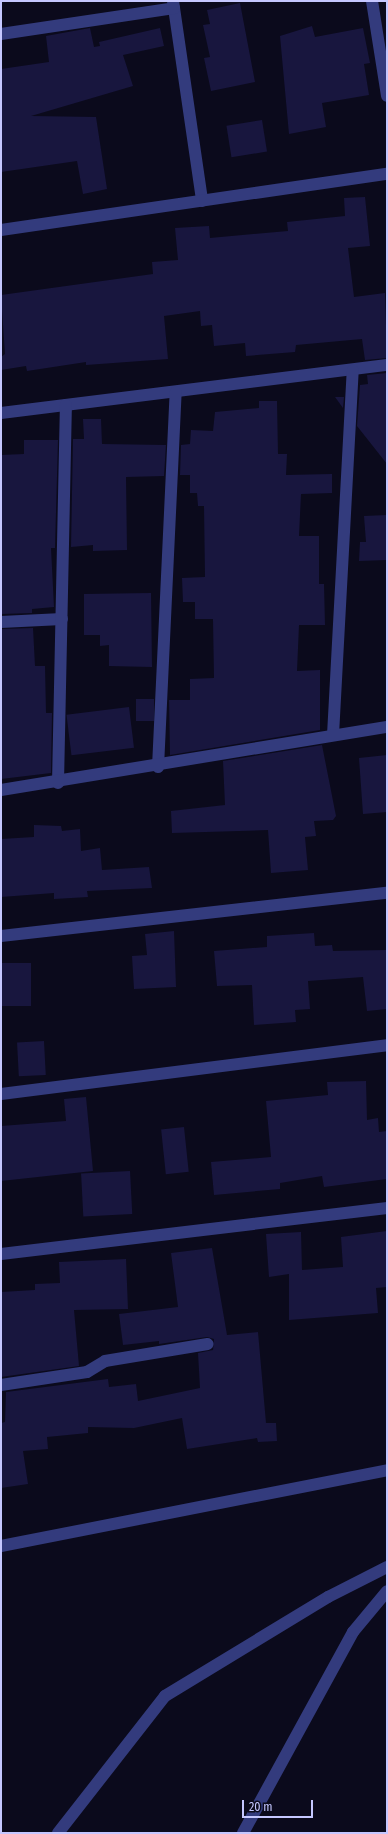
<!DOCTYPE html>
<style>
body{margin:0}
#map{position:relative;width:388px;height:1834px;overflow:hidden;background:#0b0a1c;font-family:"Fira Sans Condensed",sans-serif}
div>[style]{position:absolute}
.building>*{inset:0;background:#18163e;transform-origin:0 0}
.minor>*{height:12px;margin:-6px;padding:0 6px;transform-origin:6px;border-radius:6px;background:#333b7d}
span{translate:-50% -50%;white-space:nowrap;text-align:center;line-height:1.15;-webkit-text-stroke:3px #0b0a1c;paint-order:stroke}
.frame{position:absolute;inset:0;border:2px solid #c5c7ff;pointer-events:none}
.scale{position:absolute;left:242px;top:1800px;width:71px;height:18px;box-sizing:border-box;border:2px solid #c5c7ff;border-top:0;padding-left:5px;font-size:12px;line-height:14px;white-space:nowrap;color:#c5c7ff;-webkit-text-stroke:3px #0b0a1c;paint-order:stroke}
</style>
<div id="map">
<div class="building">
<div style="clip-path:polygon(240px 3px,255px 82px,211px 91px,204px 58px,210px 57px,203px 25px,210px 24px,207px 10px)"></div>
<div style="clip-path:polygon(312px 26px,315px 37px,363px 28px,370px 63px,364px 64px,369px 95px,322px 103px,326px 127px,289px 134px,280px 36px)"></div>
<div style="clip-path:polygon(90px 28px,94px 47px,100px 46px,99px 42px,160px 28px,164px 46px,123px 55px,133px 86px,31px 116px,96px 117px,107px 189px,83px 194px,77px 161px,1px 172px,1px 69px,49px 62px,46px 36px)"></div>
<div style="left:262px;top:120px;width:32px;height:36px;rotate:81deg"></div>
<div style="clip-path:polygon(365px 197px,370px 246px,348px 248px,354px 297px,385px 293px,387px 358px,365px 360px,362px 339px,296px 345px,295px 352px,246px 356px,245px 343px,214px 346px,212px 325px,201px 326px,200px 311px,164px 316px,168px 359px,86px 365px,86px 362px,27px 371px,26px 366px,1px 370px,1px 357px,5px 354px,1px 295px,153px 274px,152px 262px,178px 260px,175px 228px,209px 226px,210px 238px,288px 231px,287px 222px,345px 216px,344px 198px)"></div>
<div style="clip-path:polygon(387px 373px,387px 464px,357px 426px,360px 385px,368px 384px,367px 375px)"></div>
<div style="clip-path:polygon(335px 397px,344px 397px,343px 408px)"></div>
<div style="clip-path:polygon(259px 401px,277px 401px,278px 454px,287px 454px,286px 475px,332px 474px,332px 493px,301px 494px,299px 536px,319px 536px,319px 584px,324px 584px,325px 625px,299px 625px,297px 671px,320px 670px,320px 730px,170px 755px,169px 700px,190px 700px,190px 679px,214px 678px,213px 619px,195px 619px,195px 602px,183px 602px,182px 578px,205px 577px,204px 506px,198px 506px,197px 493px,190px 493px,190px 475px,180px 475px,181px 445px,190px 444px,191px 430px,213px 431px,215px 412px,259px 408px)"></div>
<div style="clip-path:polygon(83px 419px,101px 419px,102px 444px,166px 445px,164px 476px,126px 477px,127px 550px,93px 551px,93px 545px,71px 547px,73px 439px,84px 439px)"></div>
<div style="clip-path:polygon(24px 440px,58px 440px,55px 548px,51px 548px,54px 607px,32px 609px,32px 613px,1px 614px,1px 455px,24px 454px)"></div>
<div style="clip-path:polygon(387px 515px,387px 560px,359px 561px,360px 542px,366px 542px,364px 516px)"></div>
<div style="clip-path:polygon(151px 593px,152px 667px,109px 666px,109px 645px,100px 646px,100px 635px,84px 635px,84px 594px)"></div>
<div style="clip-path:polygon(33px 628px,35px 666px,45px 666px,46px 713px,52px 713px,51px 773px,1px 779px,1px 629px)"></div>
<div style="left:136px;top:699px;width:18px;height:22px"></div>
<div style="left:129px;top:707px;width:41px;height:63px;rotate:83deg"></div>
<div style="clip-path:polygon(322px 745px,336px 816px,333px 820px,314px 821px,316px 836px,305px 837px,308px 870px,271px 873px,268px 830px,172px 833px,171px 811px,225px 805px,223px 761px)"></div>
<div style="clip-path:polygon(387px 755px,387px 812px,363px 814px,359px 758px)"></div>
<div style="clip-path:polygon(34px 825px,61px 826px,62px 831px,80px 829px,81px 851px,100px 848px,102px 870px,149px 867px,152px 888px,87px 891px,88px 897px,54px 899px,54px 893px,1px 897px,1px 839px,34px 837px)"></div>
<div style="clip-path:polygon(174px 931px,176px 987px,134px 989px,132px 956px,147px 955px,145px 934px)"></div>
<div style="clip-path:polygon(314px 933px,315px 946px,332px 945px,333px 951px,387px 950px,387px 1009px,367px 1011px,363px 977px,308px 981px,310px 1009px,295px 1010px,296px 1022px,254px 1025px,252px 985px,217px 986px,214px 951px,267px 947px,267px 936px)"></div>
<div style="left:1px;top:963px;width:30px;height:43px"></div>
<div style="left:44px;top:1041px;width:34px;height:27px;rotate:87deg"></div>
<div style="clip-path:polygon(366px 1081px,367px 1120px,378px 1118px,379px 1132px,387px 1131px,387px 1179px,324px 1187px,322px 1176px,280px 1183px,280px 1189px,214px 1195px,211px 1162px,271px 1157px,266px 1101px,328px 1095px,327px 1082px)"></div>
<div style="clip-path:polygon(86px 1097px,93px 1171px,1px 1181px,1px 1126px,66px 1121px,64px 1099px)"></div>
<div style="left:184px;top:1127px;width:45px;height:23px;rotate:84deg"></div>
<div style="left:130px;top:1171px;width:43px;height:49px;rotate:87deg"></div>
<div style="clip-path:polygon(387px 1231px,387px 1287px,376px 1288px,378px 1313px,289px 1320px,289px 1274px,269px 1277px,266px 1234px,301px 1232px,302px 1270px,343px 1267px,341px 1237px)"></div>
<div style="clip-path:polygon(212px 1248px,227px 1335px,258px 1332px,266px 1423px,276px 1423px,277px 1441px,258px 1442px,257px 1438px,187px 1449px,182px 1418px,134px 1428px,88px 1427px,88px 1433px,47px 1437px,48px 1449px,23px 1451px,28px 1484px,1px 1488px,1px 1423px,5px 1422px,6px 1392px,108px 1379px,109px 1387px,136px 1384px,138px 1401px,200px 1388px,198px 1353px,213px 1350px,214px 1339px,207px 1337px,159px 1344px,159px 1341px,123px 1345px,119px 1314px,178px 1307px,171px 1253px)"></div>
<div style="clip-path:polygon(126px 1259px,128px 1309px,74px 1310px,79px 1366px,1px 1377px,1px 1292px,35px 1290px,35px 1284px,60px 1283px,59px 1262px)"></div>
</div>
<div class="minor">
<div style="left:173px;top:1px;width:202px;rotate:81.7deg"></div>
<div style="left:372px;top:1px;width:96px;rotate:81deg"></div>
<div style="left:1px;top:34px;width:175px;rotate:-8.5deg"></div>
<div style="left:1px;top:230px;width:390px;rotate:-8.3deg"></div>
<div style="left:1px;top:413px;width:389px;rotate:-7.1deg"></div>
<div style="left:1px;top:622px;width:61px;rotate:-2.8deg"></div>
<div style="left:333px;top:735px;width:365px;rotate:-86.9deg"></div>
<div style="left:158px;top:767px;width:375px;rotate:-87.3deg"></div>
<div style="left:58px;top:783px;width:378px;rotate:-88.8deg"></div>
<div style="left:1px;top:790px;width:391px;rotate:-9.3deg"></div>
<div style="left:1px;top:936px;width:388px;rotate:-6.4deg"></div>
<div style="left:1px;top:1094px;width:389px;rotate:-7.2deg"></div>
<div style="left:1px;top:1254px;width:389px;rotate:-6.8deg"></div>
<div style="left:1px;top:1385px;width:87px;rotate:-8.6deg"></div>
<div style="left:87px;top:1372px;width:21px;rotate:-31deg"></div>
<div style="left:105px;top:1361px;width:104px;rotate:-9.4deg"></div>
<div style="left:1px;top:1546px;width:393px;rotate:-11.1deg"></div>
<div style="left:58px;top:1833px;width:174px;rotate:-52deg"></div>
<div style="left:165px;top:1696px;width:191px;rotate:-31.3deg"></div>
<div style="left:328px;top:1597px;width:66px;rotate:-27deg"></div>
<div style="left:243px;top:1833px;width:229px;rotate:-61.3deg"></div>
<div style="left:353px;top:1632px;width:53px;rotate:-50.3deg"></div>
</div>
<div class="frame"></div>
<div class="scale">20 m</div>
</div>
